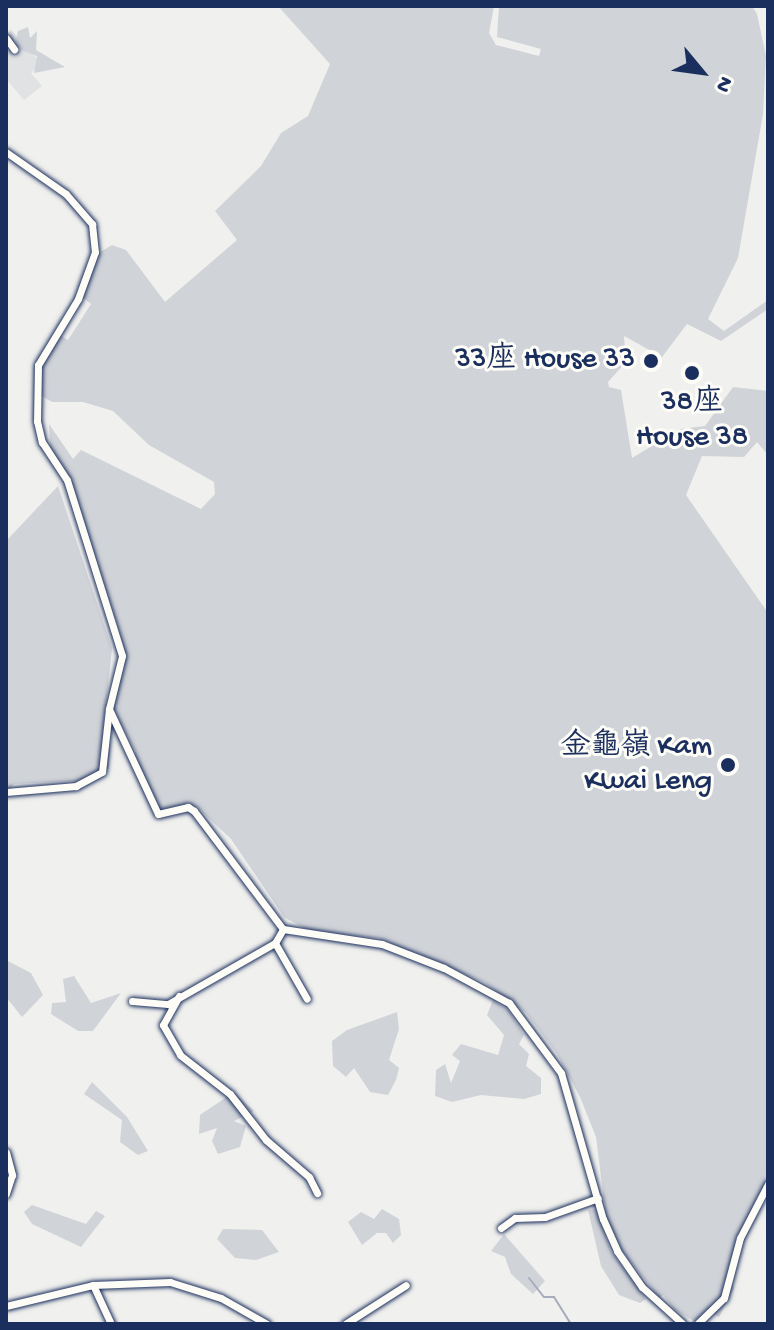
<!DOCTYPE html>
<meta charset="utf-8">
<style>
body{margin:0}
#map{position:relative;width:774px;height:1330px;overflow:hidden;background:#f0f0ee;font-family:"Gochi Hand","LXGW WenKai TC",sans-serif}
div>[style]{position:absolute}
.built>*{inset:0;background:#e0e2e3}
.green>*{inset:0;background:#d0d3d8}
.stream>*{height:2px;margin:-1px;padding:0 1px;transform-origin:1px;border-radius:1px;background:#a7adbd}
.roads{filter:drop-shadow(0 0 2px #1b2f5e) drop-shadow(0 0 2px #1b2f5e)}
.minor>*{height:7px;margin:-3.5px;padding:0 3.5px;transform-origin:3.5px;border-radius:3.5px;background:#fdfcf7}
.dots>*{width:22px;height:22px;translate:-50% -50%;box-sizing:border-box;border:4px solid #fdfcf7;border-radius:50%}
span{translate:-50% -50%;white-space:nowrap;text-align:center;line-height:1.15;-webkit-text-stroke:6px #fdfcf7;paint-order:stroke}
.poi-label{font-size:30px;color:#1b2f5e}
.right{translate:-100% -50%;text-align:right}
.frame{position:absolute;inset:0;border:8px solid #1b2f5e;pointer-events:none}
.north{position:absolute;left:662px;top:32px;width:80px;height:80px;-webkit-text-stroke:6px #fdfcf7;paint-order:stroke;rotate:119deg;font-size:22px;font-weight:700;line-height:32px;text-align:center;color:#1b2f5e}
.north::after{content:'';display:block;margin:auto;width:28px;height:36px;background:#1b2f5e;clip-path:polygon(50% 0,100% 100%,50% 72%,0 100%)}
</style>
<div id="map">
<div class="built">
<div style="clip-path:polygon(11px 30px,41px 63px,31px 73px,42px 86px,24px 100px,6px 79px,6px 34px)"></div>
</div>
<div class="green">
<div style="clip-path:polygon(278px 6px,494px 6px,489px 33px,496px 45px,539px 56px,541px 49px,497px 37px,499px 6px,752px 6px,757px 14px,766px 56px,763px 114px,738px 258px,708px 319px,724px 331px,768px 300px,768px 309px,721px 341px,687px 324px,662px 357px,624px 336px,626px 362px,608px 382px,609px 387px,621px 390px,632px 458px,680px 429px,705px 426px,733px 387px,768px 391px,768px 455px,757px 442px,744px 457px,702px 456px,686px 495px,768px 613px,768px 1181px,735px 1245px,729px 1279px,734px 1288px,719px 1317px,708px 1311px,696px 1322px,675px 1310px,663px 1295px,659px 1298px,621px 1249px,606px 1216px,596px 1137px,580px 1097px,557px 1054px,526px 1013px,484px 982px,379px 938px,309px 931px,284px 917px,231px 839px,197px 807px,187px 803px,166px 812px,156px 806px,129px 758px,136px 752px,113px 708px,125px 660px,121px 636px,70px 479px,50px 446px,49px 424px,73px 459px,81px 450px,201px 509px,215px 494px,214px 482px,149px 445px,113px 411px,83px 402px,52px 402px,38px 394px,40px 369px,60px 335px,68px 340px,91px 304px,81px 296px,97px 254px,112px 245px,126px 250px,165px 302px,237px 240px,215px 211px,261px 166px,281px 133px,308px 116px,330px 64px)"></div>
<div style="clip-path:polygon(28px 27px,30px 38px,37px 31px,36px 50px,65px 67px,34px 73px,37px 56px,21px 50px,16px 41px,18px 31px)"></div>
<div style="clip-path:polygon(58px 486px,112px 648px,103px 732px,110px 750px,109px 769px,100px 768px,89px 780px,14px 784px,6px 794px,6px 541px)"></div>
<div style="clip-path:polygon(6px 960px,31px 973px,43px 995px,22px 1017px,6px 997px)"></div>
<div style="clip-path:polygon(74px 976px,91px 1003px,121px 993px,93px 1031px,78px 1031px,51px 1014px,52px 1003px,66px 1002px,63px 979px)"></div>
<div style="clip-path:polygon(493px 1000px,508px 1010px,524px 1035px,519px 1044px,529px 1054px,526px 1066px,541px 1078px,541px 1094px,524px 1099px,481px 1095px,452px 1102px,435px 1096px,436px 1070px,445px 1064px,451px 1083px,460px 1061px,452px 1055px,461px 1044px,498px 1055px,504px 1035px,487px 1015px)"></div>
<div style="clip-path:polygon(397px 1012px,399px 1029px,389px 1060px,399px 1068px,396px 1080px,388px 1095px,370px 1092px,354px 1068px,346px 1077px,333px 1066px,332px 1041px,347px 1030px)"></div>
<div style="clip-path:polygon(92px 1082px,127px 1117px,148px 1151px,138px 1155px,120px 1142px,122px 1120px,84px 1094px)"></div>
<div style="clip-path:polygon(234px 1092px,254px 1111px,234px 1121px,246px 1126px,240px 1147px,218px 1154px,212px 1141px,217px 1128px,199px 1134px,200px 1115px)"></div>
<div style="clip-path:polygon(32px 1205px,86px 1224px,96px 1211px,105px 1216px,81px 1247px,32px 1224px,24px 1212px)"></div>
<div style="clip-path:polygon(382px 1209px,399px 1219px,401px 1235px,393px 1243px,386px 1233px,377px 1233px,362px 1245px,348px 1222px,361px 1212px,374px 1219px)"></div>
<div style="clip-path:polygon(596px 1209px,611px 1252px,646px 1299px,640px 1303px,619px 1295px,601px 1266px,588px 1210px)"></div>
<div style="clip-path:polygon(223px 1229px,262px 1230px,279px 1252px,256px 1260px,235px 1258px,217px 1239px)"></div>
<div style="clip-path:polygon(504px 1234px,545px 1281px,533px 1294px,511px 1274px,505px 1257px,491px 1251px)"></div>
</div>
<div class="stream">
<div style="left:529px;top:1278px;width:24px;rotate:52deg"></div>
<div style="left:544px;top:1297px;width:10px"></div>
<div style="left:554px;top:1297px;width:32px;rotate:58deg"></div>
</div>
<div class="roads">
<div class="minor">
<div style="left:6px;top:38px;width:14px;rotate:54deg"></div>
<div style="left:6px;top:152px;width:73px;rotate:35deg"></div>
<div style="left:66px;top:194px;width:40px;rotate:49deg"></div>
<div style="left:92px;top:224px;width:28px;rotate:84deg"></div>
<div style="left:95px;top:252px;width:50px;rotate:109.9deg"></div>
<div style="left:78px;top:299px;width:77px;rotate:121.2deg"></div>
<div style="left:38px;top:365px;width:56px;rotate:91deg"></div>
<div style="left:37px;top:421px;width:22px;rotate:77deg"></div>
<div style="left:42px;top:442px;width:45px;rotate:56.7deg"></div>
<div style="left:67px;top:480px;width:184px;rotate:72.6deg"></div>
<div style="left:122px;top:656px;width:55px;rotate:103.8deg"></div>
<div style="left:109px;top:709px;width:63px;rotate:96.3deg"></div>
<div style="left:102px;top:772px;width:30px;rotate:152deg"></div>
<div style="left:76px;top:786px;width:70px;rotate:175.1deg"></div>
<div style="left:109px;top:709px;width:116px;rotate:65deg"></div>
<div style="left:158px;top:814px;width:31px;rotate:-13deg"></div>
<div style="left:188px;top:807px;width:7px;rotate:34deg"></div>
<div style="left:194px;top:811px;width:148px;rotate:53deg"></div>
<div style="left:283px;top:929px;width:100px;rotate:8.6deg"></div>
<div style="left:382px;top:944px;width:66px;rotate:21.2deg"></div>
<div style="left:444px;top:968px;width:74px;rotate:28.3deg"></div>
<div style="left:509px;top:1003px;width:87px;rotate:53.4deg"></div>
<div style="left:561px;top:1073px;width:152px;rotate:74deg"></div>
<div style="left:603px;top:1219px;width:35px;rotate:66deg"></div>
<div style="left:617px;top:1251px;width:44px;rotate:55.2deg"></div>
<div style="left:642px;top:1287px;width:55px;rotate:42.1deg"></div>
<div style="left:275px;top:943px;width:64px;rotate:60.3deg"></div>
<div style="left:179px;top:996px;width:33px;rotate:119deg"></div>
<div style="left:163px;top:1025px;width:34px;rotate:60deg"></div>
<div style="left:180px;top:1055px;width:63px;rotate:38deg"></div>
<div style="left:230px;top:1094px;width:58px;rotate:52deg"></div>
<div style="left:266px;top:1140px;width:57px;rotate:40.7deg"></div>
<div style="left:309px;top:1177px;width:18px;rotate:63deg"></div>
<div style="left:132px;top:1001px;width:36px;rotate:5deg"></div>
<div style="left:168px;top:1004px;width:123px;rotate:-29.7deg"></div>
<div style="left:275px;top:943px;width:16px;rotate:-60deg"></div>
<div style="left:6px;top:1152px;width:24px;rotate:75deg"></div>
<div style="left:12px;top:1175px;width:20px;rotate:108deg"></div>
<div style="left:501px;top:1228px;width:17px;rotate:-36deg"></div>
<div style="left:515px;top:1218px;width:30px;rotate:-2deg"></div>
<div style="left:545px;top:1217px;width:56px;rotate:-19.7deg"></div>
<div style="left:93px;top:1285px;width:43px;rotate:65.2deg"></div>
<div style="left:6px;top:1306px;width:89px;rotate:-13.6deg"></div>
<div style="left:93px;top:1285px;width:77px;rotate:-2.2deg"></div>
<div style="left:170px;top:1282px;width:53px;rotate:17.4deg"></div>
<div style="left:221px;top:1298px;width:53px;rotate:29.5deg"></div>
<div style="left:345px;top:1324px;width:72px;rotate:-32.6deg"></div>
<div style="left:697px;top:1324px;width:37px;rotate:-44deg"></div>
<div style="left:724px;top:1298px;width:62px;rotate:-75.1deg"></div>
<div style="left:740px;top:1238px;width:61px;rotate:-62.6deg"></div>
</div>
</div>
<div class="dots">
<div style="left:651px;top:361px;background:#1b2f5e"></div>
<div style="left:692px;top:373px;background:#1b2f5e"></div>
<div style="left:728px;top:765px;background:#1b2f5e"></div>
</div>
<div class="poi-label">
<span class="right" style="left:635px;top:361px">33座 House 33</span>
<span style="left:692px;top:421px">38座<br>House 38</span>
<span class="right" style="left:712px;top:765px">金龜嶺 Kam<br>Kwai Leng</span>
</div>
<div class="frame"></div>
<div class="north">N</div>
</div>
